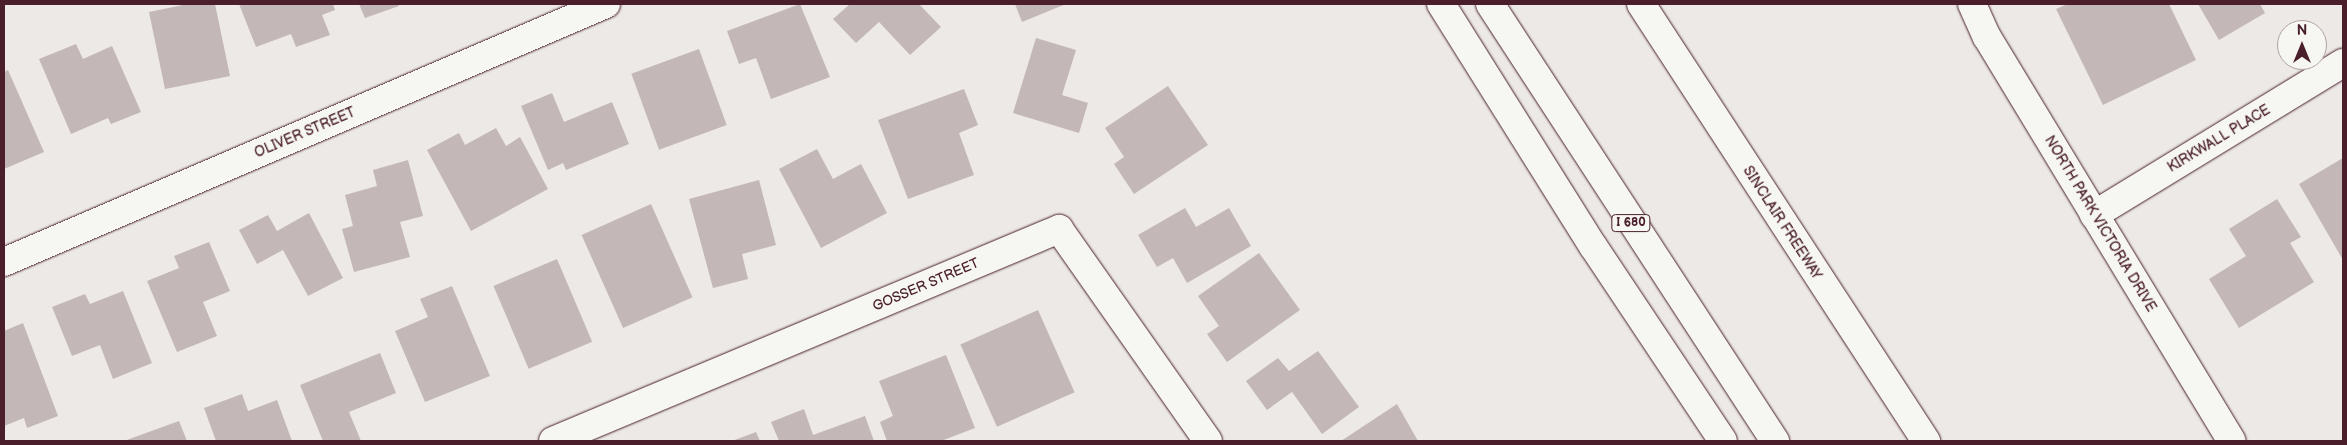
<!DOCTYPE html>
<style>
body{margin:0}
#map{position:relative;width:2347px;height:445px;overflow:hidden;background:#ece9e6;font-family:"Balsamiq Sans",sans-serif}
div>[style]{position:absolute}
.building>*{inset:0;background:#c4b7b7;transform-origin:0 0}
.roads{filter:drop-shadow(0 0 1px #4a1f2b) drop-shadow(0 0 1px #4a1f2b)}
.minor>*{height:28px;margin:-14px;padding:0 14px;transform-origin:14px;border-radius:14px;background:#f6f6f2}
.tertiary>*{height:28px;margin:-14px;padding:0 14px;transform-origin:14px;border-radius:14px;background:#f6f6f2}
.motorway>*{height:28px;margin:-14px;padding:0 14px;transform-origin:14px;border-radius:14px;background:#f6f6f2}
span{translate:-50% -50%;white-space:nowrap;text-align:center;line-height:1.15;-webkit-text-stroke:4px #f6f6f2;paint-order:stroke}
.shield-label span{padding:1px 4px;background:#f6f6f2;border:1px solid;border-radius:4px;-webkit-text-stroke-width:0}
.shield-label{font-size:12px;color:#4a1f2b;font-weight:700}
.street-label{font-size:14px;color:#4a1f2b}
.frame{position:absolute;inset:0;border:5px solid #4a1f2b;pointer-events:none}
.north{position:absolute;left:2277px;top:20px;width:50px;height:50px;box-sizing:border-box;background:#f6f6f2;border:1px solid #b1a0a2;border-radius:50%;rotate:0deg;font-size:14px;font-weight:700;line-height:20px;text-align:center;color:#4a1f2b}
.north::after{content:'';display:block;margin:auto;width:18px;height:22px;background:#4a1f2b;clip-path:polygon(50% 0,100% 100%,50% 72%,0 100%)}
</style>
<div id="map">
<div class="building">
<div style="clip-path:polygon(188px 4px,215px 4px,230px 76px,165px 89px,149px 12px)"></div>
<div style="clip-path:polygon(239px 4px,333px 4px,335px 10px,322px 15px,330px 35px,296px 47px,291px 34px,256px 47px)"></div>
<div style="clip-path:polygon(359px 4px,398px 4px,399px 6px,365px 18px)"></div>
<div style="clip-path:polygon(800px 4px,830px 77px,771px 99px,756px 58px,739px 64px,727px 31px)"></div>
<div style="clip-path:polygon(850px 4px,919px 4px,941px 27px,910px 55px,879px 22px,856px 43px,833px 19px)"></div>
<div style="clip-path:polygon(1015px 4px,1066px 4px,1022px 22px)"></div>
<div style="clip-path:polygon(2068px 4px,2169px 4px,2196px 60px,2103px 105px,2056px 9px)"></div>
<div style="clip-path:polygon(2198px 4px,2260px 4px,2265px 13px,2219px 40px)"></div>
<div style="clip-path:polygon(1036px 38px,1076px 50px,1062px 95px,1088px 103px,1079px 133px,1013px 113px)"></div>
<div style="clip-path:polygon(76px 44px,83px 59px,112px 46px,141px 112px,111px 124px,108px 118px,71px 134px,39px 59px)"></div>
<div style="left:699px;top:49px;width:81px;height:72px;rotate:70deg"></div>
<div style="clip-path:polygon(8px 70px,44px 152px,4px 169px,4px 72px)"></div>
<div style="clip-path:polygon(1168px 86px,1208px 145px,1134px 194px,1114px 164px,1124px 157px,1105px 128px)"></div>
<div style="clip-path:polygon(964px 89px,978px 125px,959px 133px,974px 175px,908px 199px,878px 120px)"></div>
<div style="clip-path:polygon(552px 93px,564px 122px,612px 102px,629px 144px,566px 170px,563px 163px,548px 170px,521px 106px)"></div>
<div style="clip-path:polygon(496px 128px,506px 146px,520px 137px,548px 189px,471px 231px,427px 150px,459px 133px,465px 145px)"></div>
<div style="clip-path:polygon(817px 149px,833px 179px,861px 164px,887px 213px,821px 248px,779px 169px)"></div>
<div style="clip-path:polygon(2343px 158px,2343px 260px,2299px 184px)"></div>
<div style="clip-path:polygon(408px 160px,423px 216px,400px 222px,410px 257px,354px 272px,342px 229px,353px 226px,345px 195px,377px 186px,373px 170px)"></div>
<div style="clip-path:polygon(759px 180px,776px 245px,742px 254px,748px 279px,713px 288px,689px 199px)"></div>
<div style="clip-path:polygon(2277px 199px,2301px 237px,2290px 243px,2314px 282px,2239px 328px,2209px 279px,2246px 256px,2229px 229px)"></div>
<div style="left:651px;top:204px;width:102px;height:76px;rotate:66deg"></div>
<div style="clip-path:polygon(1185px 208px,1196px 227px,1229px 208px,1251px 246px,1187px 283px,1173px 258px,1157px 267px,1138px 235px)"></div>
<div style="clip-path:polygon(309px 213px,343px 278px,308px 296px,283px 250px,257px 264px,239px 230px,268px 215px,277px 231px)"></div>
<div style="clip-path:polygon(209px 242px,230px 291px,203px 302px,217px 336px,177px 352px,147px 281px,179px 268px,174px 256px)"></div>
<div style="clip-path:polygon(1259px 253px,1300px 310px,1227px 362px,1207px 334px,1219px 326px,1198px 296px)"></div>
<div style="left:557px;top:259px;width:90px;height:69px;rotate:67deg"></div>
<div style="clip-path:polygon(452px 286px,490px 376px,425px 402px,395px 331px,428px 317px,420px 299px)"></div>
<div style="clip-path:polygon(123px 291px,152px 363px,113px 379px,100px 345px,72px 356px,52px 307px,85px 294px,90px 304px)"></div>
<div style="left:1038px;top:310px;width:90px;height:85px;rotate:66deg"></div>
<div style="clip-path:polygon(23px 323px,58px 416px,27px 428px,24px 418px,4px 426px,4px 331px)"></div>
<div style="clip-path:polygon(1318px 351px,1359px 407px,1322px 434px,1292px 392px,1267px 410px,1246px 381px,1278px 358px,1289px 371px)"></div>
<div style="clip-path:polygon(380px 353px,396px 393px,349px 412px,361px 441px,323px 441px,300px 385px)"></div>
<div style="clip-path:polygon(946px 355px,975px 428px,941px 441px,887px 441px,880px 422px,893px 416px,879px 381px)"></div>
<div style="clip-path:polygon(242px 394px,248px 411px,277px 400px,292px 441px,216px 441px,204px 408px)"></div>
<div style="clip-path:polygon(1397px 404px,1418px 441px,1341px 441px)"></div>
<div style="clip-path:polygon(804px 409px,813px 435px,865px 416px,874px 441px,779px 441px,771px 422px)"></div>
<div style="clip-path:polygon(179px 421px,187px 441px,124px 441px)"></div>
<div style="clip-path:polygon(756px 432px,760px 441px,732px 441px)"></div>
</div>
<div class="roads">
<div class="minor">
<div style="left:2094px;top:215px;width:292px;rotate:-31.4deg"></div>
<div style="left:4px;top:262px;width:655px;rotate:-23.2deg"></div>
<div style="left:553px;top:441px;width:549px;rotate:-22.73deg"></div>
<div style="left:1059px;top:229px;width:259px;rotate:54.9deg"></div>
</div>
<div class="tertiary">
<div style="left:1972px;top:4px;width:36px;rotate:66deg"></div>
<div style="left:1987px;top:37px;width:472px;rotate:58.8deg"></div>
</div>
<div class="motorway">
<div style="left:1441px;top:4px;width:286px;rotate:57.9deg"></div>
<div style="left:1593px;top:246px;width:234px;rotate:56.3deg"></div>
<div style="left:1490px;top:4px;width:522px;rotate:56.89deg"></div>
<div style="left:1641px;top:4px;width:522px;rotate:56.89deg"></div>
</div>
</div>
<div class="shield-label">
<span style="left:1631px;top:223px">I 680</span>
</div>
<div class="street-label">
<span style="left:305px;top:133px;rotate:-23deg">OLIVER STREET</span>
<span style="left:2219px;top:139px;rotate:-31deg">KIRKWALL PLACE</span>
<span style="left:1782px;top:223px;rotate:57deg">SINCLAIR FREEWAY</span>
<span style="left:2100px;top:224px;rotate:59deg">NORTH PARK VICTORIA DRIVE</span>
<span style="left:926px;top:285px;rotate:-23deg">GOSSER STREET</span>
</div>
<div class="frame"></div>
<div class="north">N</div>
</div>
